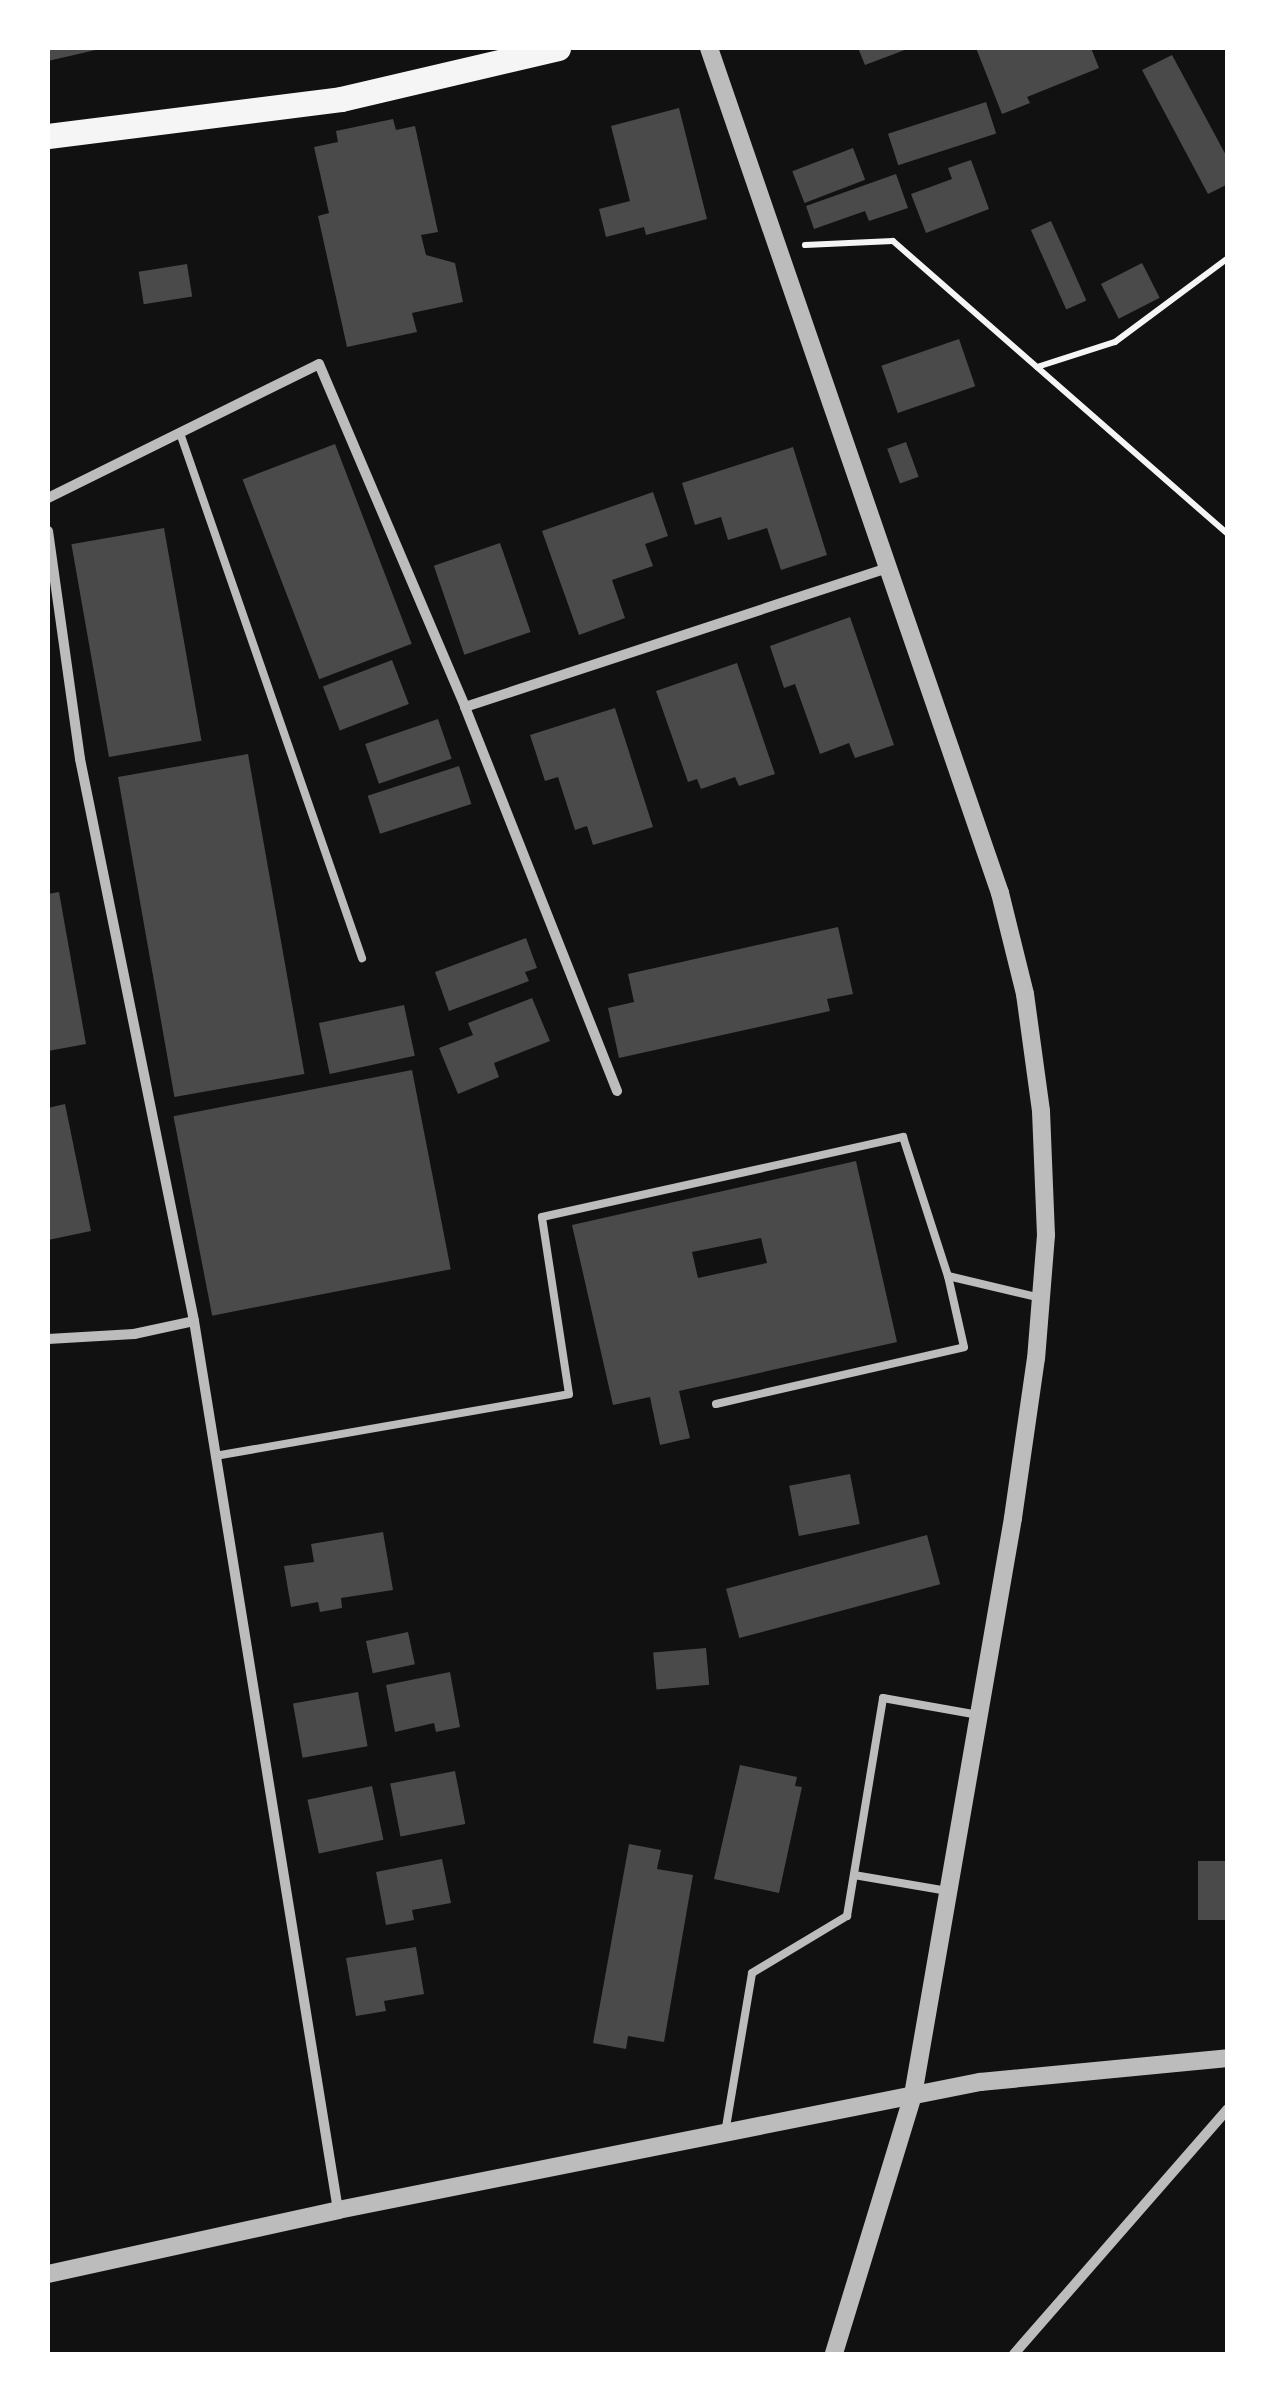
<!DOCTYPE html>
<style>
body{margin:0}
#map{position:relative;width:1275px;height:2402px;overflow:hidden;background:#111;font-family:"Nunito Sans",sans-serif}
div>[style]{position:absolute}
.building>*{inset:0;background:#4a4a4a;transform-origin:0 0}
.path>*{height:6px;margin:-3px;padding:0 3px;transform-origin:3px;border-radius:3px;background:#f5f5f5}
.service>*{height:8px;margin:-4px;padding:0 4px;transform-origin:4px;border-radius:4px;background:#bcbcbc}
.minor>*{height:10px;margin:-5px;padding:0 5px;transform-origin:5px;border-radius:5px;background:#bcbcbc}
.tertiary>*{height:18px;margin:-9px;padding:0 9px;transform-origin:9px;border-radius:9px;background:#bcbcbc}
.primary>*{height:25px;margin:-12.5px;padding:0 12.5px;transform-origin:12.5px;border-radius:12.5px;background:#f5f5f5}
span{translate:-50% -50%;white-space:nowrap;text-align:center;line-height:1.15;-webkit-text-stroke:9px #fff;paint-order:stroke}
.frame{position:absolute;inset:0;border:50px solid #fff;pointer-events:none}
</style>
<div id="map">
<div class="building">
<div style="clip-path:polygon(48px 48px,100px 48px,100px 49px,48px 61px)"></div>
<div style="clip-path:polygon(858px 48px,910px 48px,865px 65px)"></div>
<div style="clip-path:polygon(976px 48px,1091px 48px,1099px 68px,1027px 97px,1030px 103px,1002px 114px)"></div>
<div style="clip-path:polygon(1172px 55px,1228px 159px,1228px 184px,1208px 194px,1142px 70px)"></div>
<div style="left:986px;top:102px;width:33px;height:103px;rotate:72deg"></div>
<div style="clip-path:polygon(679px 108px,707px 219px,646px 235px,644px 227px,606px 237px,599px 209px,630px 201px,611px 126px)"></div>
<div style="clip-path:polygon(393px 119px,396px 130px,415px 126px,438px 232px,421px 235px,426px 255px,455px 263px,463px 302px,412px 313px,417px 332px,347px 347px,318px 216px,329px 213px,314px 147px,338px 142px,336px 131px)"></div>
<div style="left:853px;top:148px;width:34px;height:65px;rotate:69deg"></div>
<div style="clip-path:polygon(971px 160px,989px 209px,926px 233px,911px 194px,952px 179px,948px 168px)"></div>
<div style="clip-path:polygon(896px 174px,908px 208px,869px 221px,865px 211px,814px 229px,806px 206px)"></div>
<div style="left:1051px;top:221px;width:87px;height:22px;rotate:66deg"></div>
<div style="left:1142px;top:263px;width:39px;height:46px;rotate:63deg"></div>
<div style="left:187px;top:264px;width:33px;height:49px;rotate:81deg"></div>
<div style="left:959px;top:339px;width:50px;height:82px;rotate:71deg"></div>
<div style="left:906px;top:442px;width:37px;height:20px;rotate:70deg"></div>
<div style="left:335px;top:444px;width:214px;height:99px;rotate:69deg"></div>
<div style="clip-path:polygon(793px 447px,827px 555px,781px 570px,767px 528px,728px 540px,721px 517px,695px 525px,682px 483px)"></div>
<div style="clip-path:polygon(653px 492px,668px 536px,645px 544px,653px 566px,612px 580px,625px 618px,579px 635px,542px 531px)"></div>
<div style="left:164px;top:528px;width:216px;height:94px;rotate:80deg"></div>
<div style="left:500px;top:543px;width:94px;height:70px;rotate:71deg"></div>
<div style="clip-path:polygon(850px 617px,894px 745px,855px 758px,849px 743px,820px 754px,795px 684px,784px 688px,770px 646px)"></div>
<div style="left:392px;top:660px;width:47px;height:74px;rotate:69deg"></div>
<div style="clip-path:polygon(737px 663px,775px 774px,739px 786px,735px 777px,701px 789px,697px 779px,688px 782px,656px 691px)"></div>
<div style="clip-path:polygon(615px 708px,653px 827px,593px 845px,587px 826px,575px 830px,558px 777px,545px 781px,530px 735px)"></div>
<div style="left:438px;top:719px;width:42px;height:77px;rotate:71deg"></div>
<div style="left:248px;top:754px;width:325px;height:132px;rotate:80deg"></div>
<div style="left:459px;top:766px;width:40px;height:96px;rotate:72deg"></div>
<div style="clip-path:polygon(59px 892px,86px 1044px,48px 1051px,48px 894px)"></div>
<div style="clip-path:polygon(838px 927px,853px 994px,827px 999px,830px 1011px,619px 1058px,608px 1008px,634px 1002px,628px 974px)"></div>
<div style="clip-path:polygon(526px 938px,537px 968px,525px 972px,529px 981px,449px 1011px,435px 972px)"></div>
<div style="clip-path:polygon(532px 998px,550px 1041px,494px 1063px,499px 1077px,458px 1094px,439px 1048px,473px 1035px,468px 1023px)"></div>
<div style="left:404px;top:1005px;width:52px;height:87px;rotate:78deg"></div>
<div style="left:412px;top:1070px;width:203px;height:243px;rotate:79deg"></div>
<div style="clip-path:polygon(65px 1104px,91px 1231px,48px 1240px,48px 1108px)"></div>
<div style="clip-path:polygon(evenodd,856px 1161px,897px 1342px,679px 1391px,690px 1438px,660px 1445px,650px 1397px,613px 1405px,572px 1225px,856px 1161px,761px 1238px,767px 1263px,698px 1278px,692px 1252px,761px 1238px)"></div>
<div style="left:850px;top:1474px;width:51px;height:62px;rotate:79deg"></div>
<div style="clip-path:polygon(383px 1532px,393px 1590px,341px 1598px,342px 1608px,320px 1612px,318px 1602px,291px 1607px,284px 1566px,314px 1562px,311px 1544px)"></div>
<div style="left:927px;top:1535px;width:51px;height:208px;rotate:75deg"></div>
<div style="left:408px;top:1632px;width:33px;height:43px;rotate:78deg"></div>
<div style="left:706px;top:1648px;width:37px;height:53px;rotate:85deg"></div>
<div style="clip-path:polygon(450px 1672px,460px 1727px,436px 1732px,434px 1723px,395px 1732px,386px 1685px)"></div>
<div style="left:358px;top:1692px;width:55px;height:66px;rotate:80deg"></div>
<div style="clip-path:polygon(740px 1765px,797px 1777px,795px 1786px,802px 1787px,779px 1893px,714px 1879px)"></div>
<div style="left:455px;top:1771px;width:54px;height:66px;rotate:79deg"></div>
<div style="left:372px;top:1786px;width:55px;height:66px;rotate:78deg"></div>
<div style="clip-path:polygon(629px 1844px,661px 1850px,657px 1869px,693px 1875px,664px 2042px,628px 2036px,626px 2049px,593px 2043px)"></div>
<div style="clip-path:polygon(442px 1859px,451px 1903px,412px 1910px,414px 1920px,386px 1925px,376px 1872px)"></div>
<div style="left:1198px;top:1861px;width:30px;height:59px"></div>
<div style="clip-path:polygon(416px 1947px,424px 1994px,384px 2001px,386px 2011px,356px 2016px,346px 1958px)"></div>
</div>
<div class="path">
<div style="left:805px;top:245px;width:88px;rotate:-2.6deg"></div>
<div style="left:893px;top:241px;width:445px;rotate:41.2deg"></div>
<div style="left:1037px;top:367px;width:82px;rotate:-17.8deg"></div>
<div style="left:1115px;top:342px;width:141px;rotate:-36.6deg"></div>
</div>
<div class="service">
<div style="left:180px;top:433px;width:556px;rotate:70.88deg"></div>
<div style="left:716px;top:1404px;width:254px;rotate:-12.9deg"></div>
<div style="left:964px;top:1347px;width:73px;rotate:-102.7deg"></div>
<div style="left:215px;top:1456px;width:359px;rotate:-9.9deg"></div>
<div style="left:569px;top:1394px;width:179px;rotate:-98.7deg"></div>
<div style="left:542px;top:1217px;width:370px;rotate:-12.5deg"></div>
<div style="left:903px;top:1137px;width:146px;rotate:72.1deg"></div>
<div style="left:948px;top:1276px;width:96px;rotate:13.3deg"></div>
<div style="left:854px;top:1875px;width:95px;rotate:9.7deg"></div>
<div style="left:725px;top:2133px;width:162px;rotate:-80.4deg"></div>
<div style="left:752px;top:1973px;width:111px;rotate:-31deg"></div>
<div style="left:847px;top:1916px;width:221px;rotate:-80.6deg"></div>
<div style="left:883px;top:1698px;width:97px;rotate:10.1deg"></div>
</div>
<div class="minor">
<div style="left:48px;top:498px;width:302px;rotate:-26.3deg"></div>
<div style="left:319px;top:364px;width:373px;rotate:66.9deg"></div>
<div style="left:465px;top:707px;width:413px;rotate:68.4deg"></div>
<div style="left:48px;top:531px;width:230px;rotate:82deg"></div>
<div style="left:80px;top:759px;width:573px;rotate:78.53deg"></div>
<div style="left:194px;top:1321px;width:901px;rotate:80.8deg"></div>
<div style="left:465px;top:707px;width:448px;rotate:-18.2deg"></div>
<div style="left:48px;top:1339px;width:86px;rotate:-3.3deg"></div>
<div style="left:134px;top:1334px;width:61px;rotate:-12.2deg"></div>
<div style="left:1014px;top:2354px;width:325px;rotate:-48.9deg"></div>
</div>
<div class="tertiary">
<div style="left:709px;top:48px;width:894px;rotate:71deg"></div>
<div style="left:1000px;top:893px;width:104px;rotate:76.1deg"></div>
<div style="left:1025px;top:994px;width:118px;rotate:82.2deg"></div>
<div style="left:1041px;top:1111px;width:124px;rotate:87.7deg"></div>
<div style="left:1046px;top:1235px;width:123px;rotate:94.6deg"></div>
<div style="left:1036px;top:1358px;width:162px;rotate:98.2deg"></div>
<div style="left:1013px;top:1518px;width:586px;rotate:99.83deg"></div>
<div style="left:913px;top:2095px;width:271px;rotate:107deg"></div>
<div style="left:48px;top:2274px;width:297px;rotate:-12.4deg"></div>
<div style="left:338px;top:2210px;width:655px;rotate:-11.28deg"></div>
<div style="left:980px;top:2082px;width:249px;rotate:-5.5deg"></div>
</div>
<div class="primary">
<div style="left:48px;top:136px;width:295px;rotate:-7.2deg"></div>
<div style="left:341px;top:99px;width:223px;rotate:-13.2deg"></div>
</div>
<div class="frame"></div>
</div>
